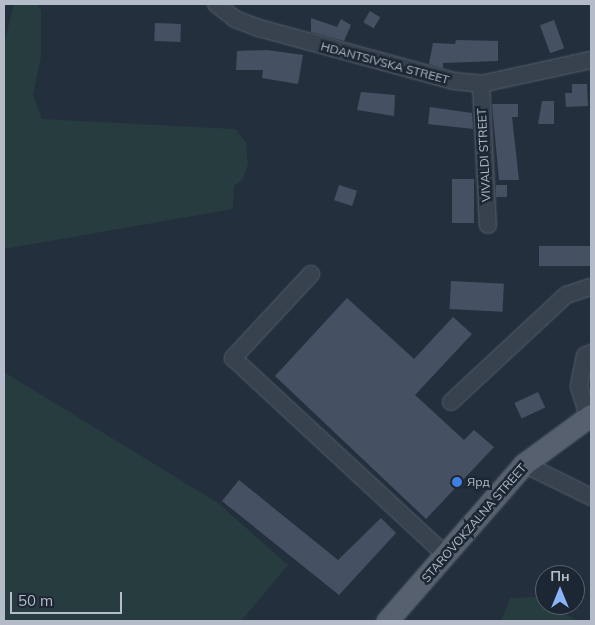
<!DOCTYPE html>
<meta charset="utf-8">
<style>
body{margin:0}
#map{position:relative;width:595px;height:625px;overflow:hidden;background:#242f3e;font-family:Mulish,sans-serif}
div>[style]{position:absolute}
.green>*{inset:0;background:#263c3f}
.building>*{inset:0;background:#455162;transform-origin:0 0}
.roads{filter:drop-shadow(0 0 1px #565f6c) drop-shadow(0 0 1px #565f6c)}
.minor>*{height:16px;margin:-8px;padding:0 8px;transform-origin:8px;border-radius:8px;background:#38414e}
.major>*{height:21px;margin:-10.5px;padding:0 10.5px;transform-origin:10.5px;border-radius:10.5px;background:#56606e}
.dots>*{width:14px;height:14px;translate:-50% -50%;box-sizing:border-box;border:2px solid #1d2633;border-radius:50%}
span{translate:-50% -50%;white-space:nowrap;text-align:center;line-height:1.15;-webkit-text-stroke:5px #1d2633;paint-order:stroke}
.street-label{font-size:12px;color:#b4bcc9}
.poi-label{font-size:12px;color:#b4bcc9}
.left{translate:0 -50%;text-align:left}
.frame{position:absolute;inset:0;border:5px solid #b4bcc9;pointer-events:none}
.north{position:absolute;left:535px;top:565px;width:50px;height:50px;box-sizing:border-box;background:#1d2633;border:1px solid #59626f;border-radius:50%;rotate:0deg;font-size:14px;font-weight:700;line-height:20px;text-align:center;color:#b4bcc9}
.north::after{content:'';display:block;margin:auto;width:18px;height:22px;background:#8ab4f8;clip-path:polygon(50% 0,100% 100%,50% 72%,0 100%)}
.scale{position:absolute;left:10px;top:592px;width:112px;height:22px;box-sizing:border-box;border:2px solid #b4bcc9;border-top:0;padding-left:6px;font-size:15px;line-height:18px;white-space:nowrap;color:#b4bcc9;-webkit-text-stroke:4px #1d2633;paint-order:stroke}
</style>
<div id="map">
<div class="green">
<div style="clip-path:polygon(14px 4px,37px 4px,41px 10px,41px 56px,33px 95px,42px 119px,235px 129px,246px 142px,248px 164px,243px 179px,234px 186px,233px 209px,4px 249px,4px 44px)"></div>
<div style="clip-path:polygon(4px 372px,218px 503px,288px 565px,241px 621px,4px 621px)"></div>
<div style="clip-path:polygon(535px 597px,545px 605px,579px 621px,501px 621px,510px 598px)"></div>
</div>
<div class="building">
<div style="left:370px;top:11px;width:12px;height:13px;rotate:31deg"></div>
<div style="clip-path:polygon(311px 18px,337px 27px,341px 19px,351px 25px,344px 41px,311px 32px)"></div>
<div style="left:554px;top:20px;width:30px;height:15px;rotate:70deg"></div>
<div style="left:155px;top:23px;width:26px;height:18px;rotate:2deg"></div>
<div style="clip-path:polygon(456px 40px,498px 41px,498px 61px,443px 63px,443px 68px,429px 64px,433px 43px,455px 44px)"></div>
<div style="clip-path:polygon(267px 50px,303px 55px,298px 84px,262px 78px,263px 70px,236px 70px,237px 51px)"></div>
<div style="clip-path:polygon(572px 84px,587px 84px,588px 106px,566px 107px,565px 93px,572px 93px)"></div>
<div style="clip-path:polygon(361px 92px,395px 95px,394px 116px,357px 110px)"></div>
<div style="clip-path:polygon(542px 101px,554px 101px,554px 124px,538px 124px)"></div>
<div style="clip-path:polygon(492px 104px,518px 104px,518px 117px,512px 117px,519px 180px,499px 180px)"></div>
<div style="clip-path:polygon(430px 107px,472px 113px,473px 129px,428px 124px)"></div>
<div style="left:452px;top:179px;width:22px;height:44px"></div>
<div style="left:339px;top:185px;width:19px;height:16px;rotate:18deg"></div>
<div style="left:496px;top:185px;width:11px;height:12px"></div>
<div style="left:591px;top:246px;width:20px;height:52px;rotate:90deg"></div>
<div style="left:451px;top:281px;width:53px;height:28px;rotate:3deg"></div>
<div style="clip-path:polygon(347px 298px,414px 359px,453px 317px,472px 334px,415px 395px,464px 440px,474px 430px,494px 447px,426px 519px,275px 376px)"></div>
<div style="left:538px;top:392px;width:17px;height:26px;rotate:65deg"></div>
<div style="clip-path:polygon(239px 480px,338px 560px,381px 518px,396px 533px,339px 595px,222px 501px)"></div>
</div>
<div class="roads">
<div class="minor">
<div style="left:216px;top:4px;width:24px;rotate:38deg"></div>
<div style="left:235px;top:19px;width:26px;rotate:21deg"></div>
<div style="left:259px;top:28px;width:202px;rotate:15.2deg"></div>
<div style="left:454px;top:81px;width:27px;rotate:6deg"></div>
<div style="left:481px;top:84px;width:113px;rotate:-12.3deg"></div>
<div style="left:481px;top:84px;width:141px;rotate:87.2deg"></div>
<div style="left:311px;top:274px;width:115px;rotate:132.9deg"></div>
<div style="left:233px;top:358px;width:290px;rotate:42.8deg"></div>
<div style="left:451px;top:402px;width:157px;rotate:-42.9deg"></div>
<div style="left:566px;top:295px;width:26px;rotate:-18deg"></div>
<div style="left:588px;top:416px;width:31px;rotate:-107deg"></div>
<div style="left:579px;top:386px;width:31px;rotate:-79deg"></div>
<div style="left:585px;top:356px;width:7px;rotate:-27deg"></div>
<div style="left:524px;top:464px;width:75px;rotate:26.2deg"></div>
</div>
<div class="major">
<div style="left:387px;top:621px;width:208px;rotate:-48.9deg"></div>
<div style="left:524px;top:464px;width:83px;rotate:-36.2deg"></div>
</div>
</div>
<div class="dots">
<div style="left:457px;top:482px;background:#3f7fe0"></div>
</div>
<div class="street-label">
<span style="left:385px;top:63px;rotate:15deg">HDANTSIVSKA STREET</span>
<span style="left:484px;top:155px;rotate:-93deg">VIVALDI STREET</span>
<span style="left:474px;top:523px;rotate:-49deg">STAROVOKZALNA STREET</span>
</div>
<div class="poi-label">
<span class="left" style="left:467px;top:482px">Ярд</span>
</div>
<div class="frame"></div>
<div class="north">Пн</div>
<div class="scale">50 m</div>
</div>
